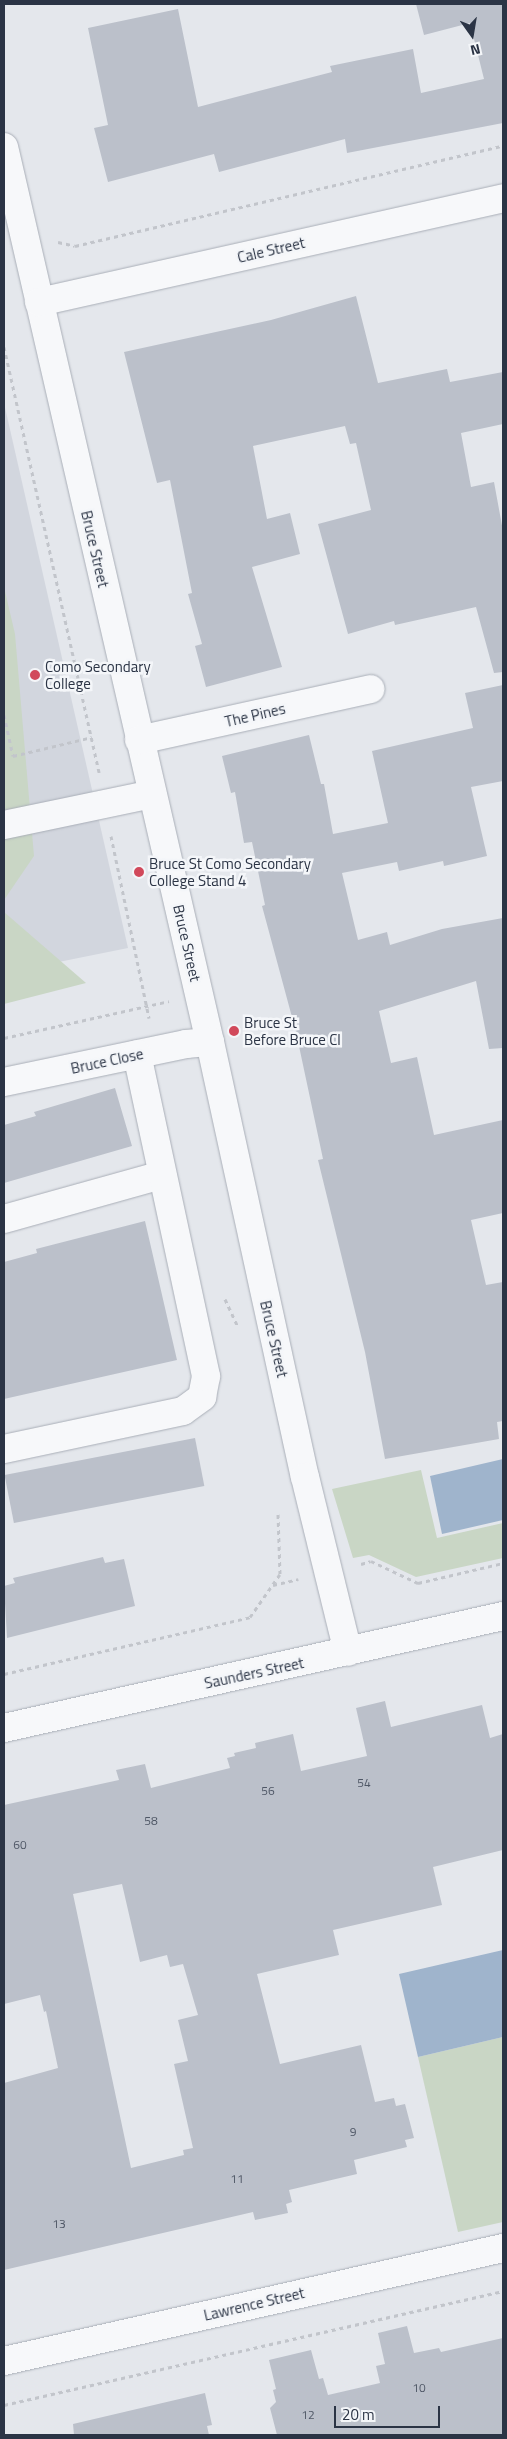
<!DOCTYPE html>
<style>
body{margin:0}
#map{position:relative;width:507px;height:2439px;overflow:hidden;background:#e4e7ec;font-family:"Titillium Web",sans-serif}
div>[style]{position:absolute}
.built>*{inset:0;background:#d2d6de}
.green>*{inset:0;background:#c9d6c5}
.water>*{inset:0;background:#9fb4cc}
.building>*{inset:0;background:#bbc0ca;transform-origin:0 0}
.path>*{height:3px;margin-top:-1.5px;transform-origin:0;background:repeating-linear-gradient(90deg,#c2c5cb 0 4px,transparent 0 8px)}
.roads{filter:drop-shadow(0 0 1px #a9aeb7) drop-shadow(0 0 1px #a9aeb7)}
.minor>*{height:28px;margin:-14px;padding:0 14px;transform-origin:14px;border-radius:14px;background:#f7f8fa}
.dots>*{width:14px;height:14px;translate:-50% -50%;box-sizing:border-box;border:2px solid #f4f6f9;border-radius:50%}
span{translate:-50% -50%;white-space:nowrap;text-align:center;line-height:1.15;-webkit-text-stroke:5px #f4f6f9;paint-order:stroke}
.number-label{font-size:12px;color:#4f5766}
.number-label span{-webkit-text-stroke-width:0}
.street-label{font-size:15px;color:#2b3445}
.poi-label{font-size:15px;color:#2b3445}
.left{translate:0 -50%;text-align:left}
.frame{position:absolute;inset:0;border:5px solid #2b3445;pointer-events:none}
.north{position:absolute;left:447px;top:10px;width:50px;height:50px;-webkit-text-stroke:4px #f4f6f9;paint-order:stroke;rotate:167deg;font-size:14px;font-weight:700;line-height:20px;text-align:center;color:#2b3445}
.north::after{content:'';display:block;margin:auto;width:18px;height:22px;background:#2b3445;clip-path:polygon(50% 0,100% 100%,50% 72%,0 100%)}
.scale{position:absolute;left:334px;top:2406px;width:106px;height:22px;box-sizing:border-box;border:2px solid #2b3445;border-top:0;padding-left:6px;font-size:15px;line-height:18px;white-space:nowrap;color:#2b3445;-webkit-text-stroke:4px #f4f6f9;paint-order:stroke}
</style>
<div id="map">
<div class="built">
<div style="clip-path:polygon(4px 403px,128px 948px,4px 973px)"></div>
</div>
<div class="green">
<div style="clip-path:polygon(4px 587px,15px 634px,34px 856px,4px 900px)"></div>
<div style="clip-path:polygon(4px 912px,86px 983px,4px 1004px)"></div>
<div style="clip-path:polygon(421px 1470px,437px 1538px,503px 1523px,503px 1558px,416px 1577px,369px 1555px,353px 1558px,332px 1489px)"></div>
<div style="clip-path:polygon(503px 2037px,503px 2222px,458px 2232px,418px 2057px)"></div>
</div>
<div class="water">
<div style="clip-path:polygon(503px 1459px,503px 1520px,442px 1534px,430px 1476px)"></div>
<div style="clip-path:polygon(503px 1950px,503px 2037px,418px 2057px,399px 1974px)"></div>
</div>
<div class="building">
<div style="clip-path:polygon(416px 4px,503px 4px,503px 123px,347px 153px,345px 139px,219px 172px,214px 154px,108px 182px,94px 128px,108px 125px,88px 28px,178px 9px,198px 107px,332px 72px,330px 66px,413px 49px,421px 93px,484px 79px,470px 23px,424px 35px)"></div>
<div style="clip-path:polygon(356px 296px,378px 383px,447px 369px,450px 382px,503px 372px,503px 424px,461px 433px,471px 487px,494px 482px,503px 531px,503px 672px,494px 673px,476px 607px,395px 625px,394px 621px,348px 634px,318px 524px,371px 510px,356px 443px,350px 444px,345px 426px,253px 446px,267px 519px,290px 513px,300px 554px,252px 567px,282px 667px,206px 687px,195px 646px,202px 644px,188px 594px,192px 593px,170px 480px,157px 483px,124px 352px,271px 320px)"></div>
<div style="clip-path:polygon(503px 685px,503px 781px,471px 787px,487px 856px,444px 866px,443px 861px,399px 871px,397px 862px,342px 873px,358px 940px,387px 932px,390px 945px,442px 929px,503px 918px,503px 1048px,489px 1049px,476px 981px,379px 1011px,391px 1063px,417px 1057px,434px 1135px,503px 1120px,503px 1213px,471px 1220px,486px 1285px,503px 1282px,503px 1421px,497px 1422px,499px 1439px,385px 1459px,365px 1352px,318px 1160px,323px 1159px,296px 1032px,262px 906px,265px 905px,252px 842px,244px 843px,235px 792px,231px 793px,222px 756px,309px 735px,321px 784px,324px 784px,333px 834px,388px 823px,372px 751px,473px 728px,465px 693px)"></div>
<div style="clip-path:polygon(115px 1088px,132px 1146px,4px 1183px,4px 1125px,36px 1116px,34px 1112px)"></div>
<div style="clip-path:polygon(145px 1221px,177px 1360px,4px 1399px,4px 1262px,37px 1253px,36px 1249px)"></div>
<div style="left:195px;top:1438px;width:49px;height:194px;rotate:79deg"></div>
<div style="clip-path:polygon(103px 1557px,105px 1563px,124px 1559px,135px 1606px,7px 1638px,4px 1586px,15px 1583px,13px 1578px)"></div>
<div style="clip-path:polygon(evenodd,385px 1701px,391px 1727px,482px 1705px,490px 1738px,503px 1734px,503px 1850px,433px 1867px,442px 1905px,333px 1930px,339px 1955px,257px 1974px,280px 2064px,361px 2045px,375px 2102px,394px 2098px,396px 2106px,405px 2104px,414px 2138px,405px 2140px,407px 2147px,354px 2160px,357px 2174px,289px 2190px,292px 2202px,286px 2204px,288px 2213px,255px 2220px,253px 2212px,4px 2270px,4px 2083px,58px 2068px,46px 2011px,44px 2012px,40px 1995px,4px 2004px,4px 1805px,119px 1780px,116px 1770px,145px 1764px,151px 1788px,230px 1768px,227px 1758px,235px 1756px,234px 1753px,256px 1748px,255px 1743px,293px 1734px,301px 1771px,367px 1756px,356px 1708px,385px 1701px,122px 1884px,140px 1962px,167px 1955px,170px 1967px,183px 1964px,198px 2015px,178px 2020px,188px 2061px,174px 2064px,193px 2148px,183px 2150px,184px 2155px,131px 2168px,73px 1894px,122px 1884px)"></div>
<div style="clip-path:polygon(407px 2326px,414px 2353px,439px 2348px,441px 2352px,503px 2338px,503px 2435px,277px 2435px,270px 2408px,276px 2402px,273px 2390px,276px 2389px,269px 2360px,311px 2350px,319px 2379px,323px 2378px,328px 2395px,380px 2383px,376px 2366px,385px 2364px,378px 2333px)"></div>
<div style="clip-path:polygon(205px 2393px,212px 2425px,207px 2426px,209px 2435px,74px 2435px,73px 2424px)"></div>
</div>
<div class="path">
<div style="left:58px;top:242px;width:17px;rotate:13deg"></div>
<div style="left:75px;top:246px;width:440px;rotate:-13.2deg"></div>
<div style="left:4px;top:347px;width:436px;rotate:77.4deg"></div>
<div style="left:4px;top:715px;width:42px;rotate:77.6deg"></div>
<div style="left:13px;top:756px;width:81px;rotate:-13.5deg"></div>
<div style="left:111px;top:836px;width:186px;rotate:78.2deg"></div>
<div style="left:4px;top:1038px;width:169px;rotate:-12.6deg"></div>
<div style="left:225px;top:1299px;width:29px;rotate:65deg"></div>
<div style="left:361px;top:1564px;width:10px;rotate:-17deg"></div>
<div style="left:371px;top:1561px;width:52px;rotate:25.1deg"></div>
<div style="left:418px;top:1583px;width:87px;rotate:-13.2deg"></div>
<div style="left:273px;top:1585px;width:26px;rotate:-13deg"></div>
<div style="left:4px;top:1674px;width:253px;rotate:-13deg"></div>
<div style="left:250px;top:1617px;width:52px;rotate:-55.1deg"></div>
<div style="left:280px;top:1574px;width:60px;rotate:-91.9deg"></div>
<div style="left:4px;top:2405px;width:512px;rotate:-12.87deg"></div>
</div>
<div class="roads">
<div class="minor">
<div style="left:4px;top:147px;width:918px;rotate:77.04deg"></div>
<div style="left:210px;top:1042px;width:445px;rotate:77.7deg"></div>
<div style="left:305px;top:1477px;width:180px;rotate:76.2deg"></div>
<div style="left:39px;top:302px;width:476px;rotate:-12.6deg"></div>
<div style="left:139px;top:740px;width:237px;rotate:-12.4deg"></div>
<div style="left:4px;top:825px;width:151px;rotate:-11.8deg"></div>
<div style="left:4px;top:1082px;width:186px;rotate:-11.8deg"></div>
<div style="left:186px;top:1044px;width:24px;rotate:-5deg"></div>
<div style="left:4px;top:1219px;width:164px;rotate:-15.6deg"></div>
<div style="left:4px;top:1449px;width:183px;rotate:-12deg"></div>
<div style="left:183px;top:1411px;width:24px;rotate:-36deg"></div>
<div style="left:202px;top:1397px;width:21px;rotate:-79deg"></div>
<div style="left:206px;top:1376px;width:329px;rotate:-102.1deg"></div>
<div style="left:4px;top:1728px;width:511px;rotate:-12.65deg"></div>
<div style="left:4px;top:2361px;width:512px;rotate:-12.76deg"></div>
</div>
</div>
<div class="dots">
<div style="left:35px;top:675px;background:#d1495b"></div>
<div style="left:139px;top:872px;background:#d1495b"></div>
<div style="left:234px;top:1031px;background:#d1495b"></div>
</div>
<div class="number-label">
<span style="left:364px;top:1783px">54</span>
<span style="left:268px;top:1791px">56</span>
<span style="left:151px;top:1821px">58</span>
<span style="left:20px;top:1845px">60</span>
<span style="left:353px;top:2132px">9</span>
<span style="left:237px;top:2179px">11</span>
<span style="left:59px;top:2224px">13</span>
<span style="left:419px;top:2388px">10</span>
<span style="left:308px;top:2415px">12</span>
</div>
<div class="street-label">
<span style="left:271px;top:250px;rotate:-13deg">Cale Street</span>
<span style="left:95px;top:549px;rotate:77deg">Bruce Street</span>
<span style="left:255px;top:715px;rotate:-13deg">The Pines</span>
<span style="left:187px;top:943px;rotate:77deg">Bruce Street</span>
<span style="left:107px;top:1061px;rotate:-12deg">Bruce Close</span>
<span style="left:274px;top:1339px;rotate:77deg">Bruce Street</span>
<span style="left:254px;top:1673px;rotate:-12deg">Saunders Street</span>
<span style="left:254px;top:2304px;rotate:-13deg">Lawrence Street</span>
</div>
<div class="poi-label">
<span class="left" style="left:45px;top:675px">Como Secondary<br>College</span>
<span class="left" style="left:149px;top:872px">Bruce St Como Secondary<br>College Stand 4</span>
<span class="left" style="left:244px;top:1031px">Bruce St<br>Before Bruce Cl</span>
</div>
<div class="frame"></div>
<div class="north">N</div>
<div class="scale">20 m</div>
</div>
